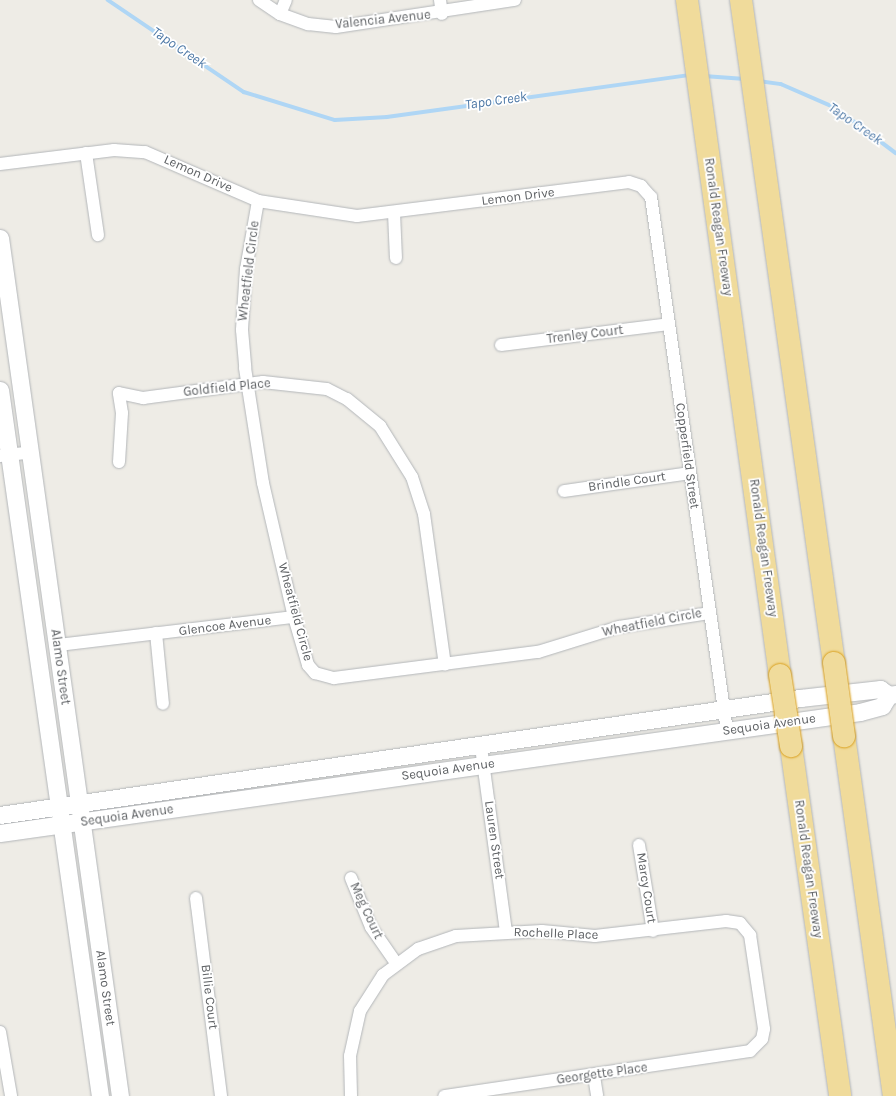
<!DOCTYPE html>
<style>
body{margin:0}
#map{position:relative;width:896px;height:1096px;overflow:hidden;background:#eeece6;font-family:Karla,sans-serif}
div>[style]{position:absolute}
.stream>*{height:3.5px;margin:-1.75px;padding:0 1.75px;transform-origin:1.75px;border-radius:1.75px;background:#afd6f5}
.roads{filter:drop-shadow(0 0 1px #b3b6b9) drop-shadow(0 0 1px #b3b6b9)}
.street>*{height:12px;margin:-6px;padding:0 6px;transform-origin:6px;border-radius:6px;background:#fff}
.secondary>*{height:17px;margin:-8.5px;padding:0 8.5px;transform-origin:8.5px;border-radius:8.5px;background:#fff}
.highway>*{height:22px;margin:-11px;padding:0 11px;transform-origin:11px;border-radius:11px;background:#f0db9b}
.bridges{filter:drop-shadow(0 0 1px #d99f1b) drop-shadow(0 0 1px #d99f1b)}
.highway-bridge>*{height:22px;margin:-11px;padding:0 11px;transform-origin:11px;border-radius:11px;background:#f0db9b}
span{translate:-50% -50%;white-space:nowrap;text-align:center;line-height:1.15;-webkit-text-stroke:3.5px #fff;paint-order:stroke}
.street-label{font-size:13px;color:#5e6164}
.water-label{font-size:14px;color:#4d78a6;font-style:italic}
</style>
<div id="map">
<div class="stream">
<div style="left:108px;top:0;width:164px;rotate:34.1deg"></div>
<div style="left:244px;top:92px;width:95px;rotate:17.1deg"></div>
<div style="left:335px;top:120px;width:52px;rotate:-3.3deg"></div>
<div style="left:387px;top:117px;width:306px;rotate:-7.9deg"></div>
<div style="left:704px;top:76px;width:41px;rotate:4.2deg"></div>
<div style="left:759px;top:81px;width:22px;rotate:8deg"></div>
<div style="left:781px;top:84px;width:60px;rotate:23.6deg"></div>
<div style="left:836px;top:108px;width:75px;rotate:36.9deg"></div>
</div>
<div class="roads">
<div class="street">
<div style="left:259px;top:0;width:25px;rotate:34deg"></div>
<div style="left:280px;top:14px;width:30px;rotate:20deg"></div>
<div style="left:308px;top:24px;width:28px;rotate:6deg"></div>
<div style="left:336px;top:27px;width:181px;rotate:-8.6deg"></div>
<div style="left:440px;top:0;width:14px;rotate:82deg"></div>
<div style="left:280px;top:14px;width:15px;rotate:-67deg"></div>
<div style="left:86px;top:153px;width:83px;rotate:81.7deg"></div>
<div style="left:0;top:164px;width:115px;rotate:-7deg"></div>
<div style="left:114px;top:150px;width:31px;rotate:4deg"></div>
<div style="left:145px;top:152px;width:123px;rotate:23.4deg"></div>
<div style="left:258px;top:201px;width:100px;rotate:8.6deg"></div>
<div style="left:357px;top:216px;width:274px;rotate:-7.1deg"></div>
<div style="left:629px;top:182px;width:13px;rotate:18deg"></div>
<div style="left:641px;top:186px;width:15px;rotate:48deg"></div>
<div style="left:651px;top:197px;width:539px;rotate:81.9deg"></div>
<div style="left:258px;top:201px;width:69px;rotate:100deg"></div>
<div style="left:246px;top:269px;width:61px;rotate:93.8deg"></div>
<div style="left:242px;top:330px;width:38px;rotate:85deg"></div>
<div style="left:245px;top:368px;width:116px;rotate:81.1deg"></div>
<div style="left:263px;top:483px;width:138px;rotate:77deg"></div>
<div style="left:294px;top:617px;width:50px;rotate:73.7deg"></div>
<div style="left:308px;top:665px;width:11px;rotate:49deg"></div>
<div style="left:315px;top:673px;width:20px;rotate:15deg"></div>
<div style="left:334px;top:678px;width:206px;rotate:-7.3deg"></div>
<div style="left:538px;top:652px;width:85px;rotate:-17.2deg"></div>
<div style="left:619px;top:627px;width:91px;rotate:-8.8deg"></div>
<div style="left:394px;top:213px;width:45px;rotate:87.5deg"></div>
<div style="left:501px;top:345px;width:169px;rotate:-7.1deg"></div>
<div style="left:0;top:456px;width:31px;rotate:-7deg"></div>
<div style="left:119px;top:462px;width:49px;rotate:-86.5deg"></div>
<div style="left:122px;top:413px;width:20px;rotate:-99deg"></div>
<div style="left:119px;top:393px;width:25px;rotate:12deg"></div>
<div style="left:143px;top:398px;width:121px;rotate:-7.6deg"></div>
<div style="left:263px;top:382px;width:64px;rotate:6.2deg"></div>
<div style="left:327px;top:389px;width:22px;rotate:27deg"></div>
<div style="left:347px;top:399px;width:43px;rotate:39.3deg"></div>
<div style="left:380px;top:426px;width:60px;rotate:57.9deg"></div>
<div style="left:412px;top:477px;width:39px;rotate:72deg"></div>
<div style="left:424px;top:514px;width:152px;rotate:82.1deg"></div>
<div style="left:564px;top:491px;width:127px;rotate:-8.1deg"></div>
<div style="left:156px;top:633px;width:71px;rotate:84.4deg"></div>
<div style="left:58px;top:645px;width:238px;rotate:-6.8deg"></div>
<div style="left:481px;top:747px;width:187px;rotate:82.3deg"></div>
<div style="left:639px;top:845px;width:87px;rotate:80.8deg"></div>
<div style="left:351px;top:878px;width:53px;rotate:67.8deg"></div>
<div style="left:371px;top:927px;width:44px;rotate:55.2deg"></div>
<div style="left:196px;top:898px;width:200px;rotate:82.8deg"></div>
<div style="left:0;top:1032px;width:65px;rotate:80.2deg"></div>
<div style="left:594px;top:1076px;width:20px;rotate:81deg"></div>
<div style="left:351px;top:1096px;width:40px;rotate:-91.4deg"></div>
<div style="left:350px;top:1056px;width:46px;rotate:-77.5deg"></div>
<div style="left:360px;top:1011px;width:43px;rotate:-57.4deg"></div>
<div style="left:383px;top:975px;width:44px;rotate:-36.6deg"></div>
<div style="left:418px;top:949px;width:40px;rotate:-18.9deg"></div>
<div style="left:456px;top:936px;width:86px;rotate:-3.3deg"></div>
<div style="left:542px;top:931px;width:53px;rotate:5.4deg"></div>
<div style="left:595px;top:936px;width:132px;rotate:-6.5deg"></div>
<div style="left:726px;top:921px;width:14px;rotate:8deg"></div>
<div style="left:740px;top:923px;width:16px;rotate:50deg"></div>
<div style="left:750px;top:935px;width:95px;rotate:81.5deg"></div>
<div style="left:764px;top:1029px;width:10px;rotate:101deg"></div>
<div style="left:762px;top:1039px;width:17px;rotate:135deg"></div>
<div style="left:750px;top:1051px;width:309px;rotate:171.6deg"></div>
</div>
<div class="secondary">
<div style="left:0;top:238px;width:866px;rotate:82.04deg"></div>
<div style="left:0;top:390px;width:713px;rotate:81.94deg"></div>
<div style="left:0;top:815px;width:809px;rotate:-8.32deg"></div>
<div style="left:800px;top:698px;width:81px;rotate:-6.4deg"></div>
<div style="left:880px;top:689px;width:11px;rotate:34deg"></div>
<div style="left:889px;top:695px;width:7px;rotate:-8deg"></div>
<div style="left:0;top:833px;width:868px;rotate:-8.01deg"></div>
<div style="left:860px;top:712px;width:23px;rotate:-15deg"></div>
<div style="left:882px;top:706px;width:13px;rotate:-58deg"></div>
</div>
<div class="highway">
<div style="left:687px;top:0;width:681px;rotate:82.16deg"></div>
<div style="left:741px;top:0;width:669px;rotate:82.02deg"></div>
<div style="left:844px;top:736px;width:363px;rotate:82.1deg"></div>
<div style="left:791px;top:746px;width:353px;rotate:82deg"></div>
</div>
</div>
<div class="bridges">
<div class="highway-bridge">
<div style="left:834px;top:663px;width:74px;rotate:82.2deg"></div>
<div style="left:780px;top:675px;width:72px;rotate:81.2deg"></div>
</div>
</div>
<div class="street-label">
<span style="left:383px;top:20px;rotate:-6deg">Valencia Avenue</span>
<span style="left:198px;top:174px;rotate:24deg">Lemon Drive</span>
<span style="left:518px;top:197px;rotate:-7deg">Lemon Drive</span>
<span style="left:718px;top:227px;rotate:82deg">Ronald Reagan Freeway</span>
<span style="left:249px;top:271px;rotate:-83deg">Wheatfield Circle</span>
<span style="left:585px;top:335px;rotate:-7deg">Trenley Court</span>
<span style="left:227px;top:388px;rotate:-6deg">Goldfield Place</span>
<span style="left:687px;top:456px;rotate:82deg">Copperfield Street</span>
<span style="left:627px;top:482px;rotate:-8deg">Brindle Court</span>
<span style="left:763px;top:548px;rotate:82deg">Ronald Reagan Freeway</span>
<span style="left:295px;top:612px;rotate:75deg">Wheatfield Circle</span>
<span style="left:652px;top:623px;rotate:-11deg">Wheatfield Circle</span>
<span style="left:225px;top:626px;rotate:-7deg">Glencoe Avenue</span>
<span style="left:60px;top:667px;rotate:82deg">Alamo Street</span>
<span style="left:769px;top:725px;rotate:-8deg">Sequoia Avenue</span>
<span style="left:448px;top:770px;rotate:-8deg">Sequoia Avenue</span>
<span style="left:127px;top:816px;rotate:-8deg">Sequoia Avenue</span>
<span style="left:494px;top:840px;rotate:82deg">Lauren Street</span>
<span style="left:808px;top:869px;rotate:82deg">Ronald Reagan Freeway</span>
<span style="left:646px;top:888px;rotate:81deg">Marcy Court</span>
<span style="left:366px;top:911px;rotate:65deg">Meg Court</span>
<span style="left:556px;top:934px;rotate:2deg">Rochelle Place</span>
<span style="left:105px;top:988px;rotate:82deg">Alamo Street</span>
<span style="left:209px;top:997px;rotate:83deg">Billie Court</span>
<span style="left:602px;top:1074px;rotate:-8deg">Georgette Place</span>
</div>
<div class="water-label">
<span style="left:179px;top:48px;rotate:34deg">Tapo Creek</span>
<span style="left:496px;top:101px;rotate:-8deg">Tapo Creek</span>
<span style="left:855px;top:124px;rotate:35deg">Tapo Creek</span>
</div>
</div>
